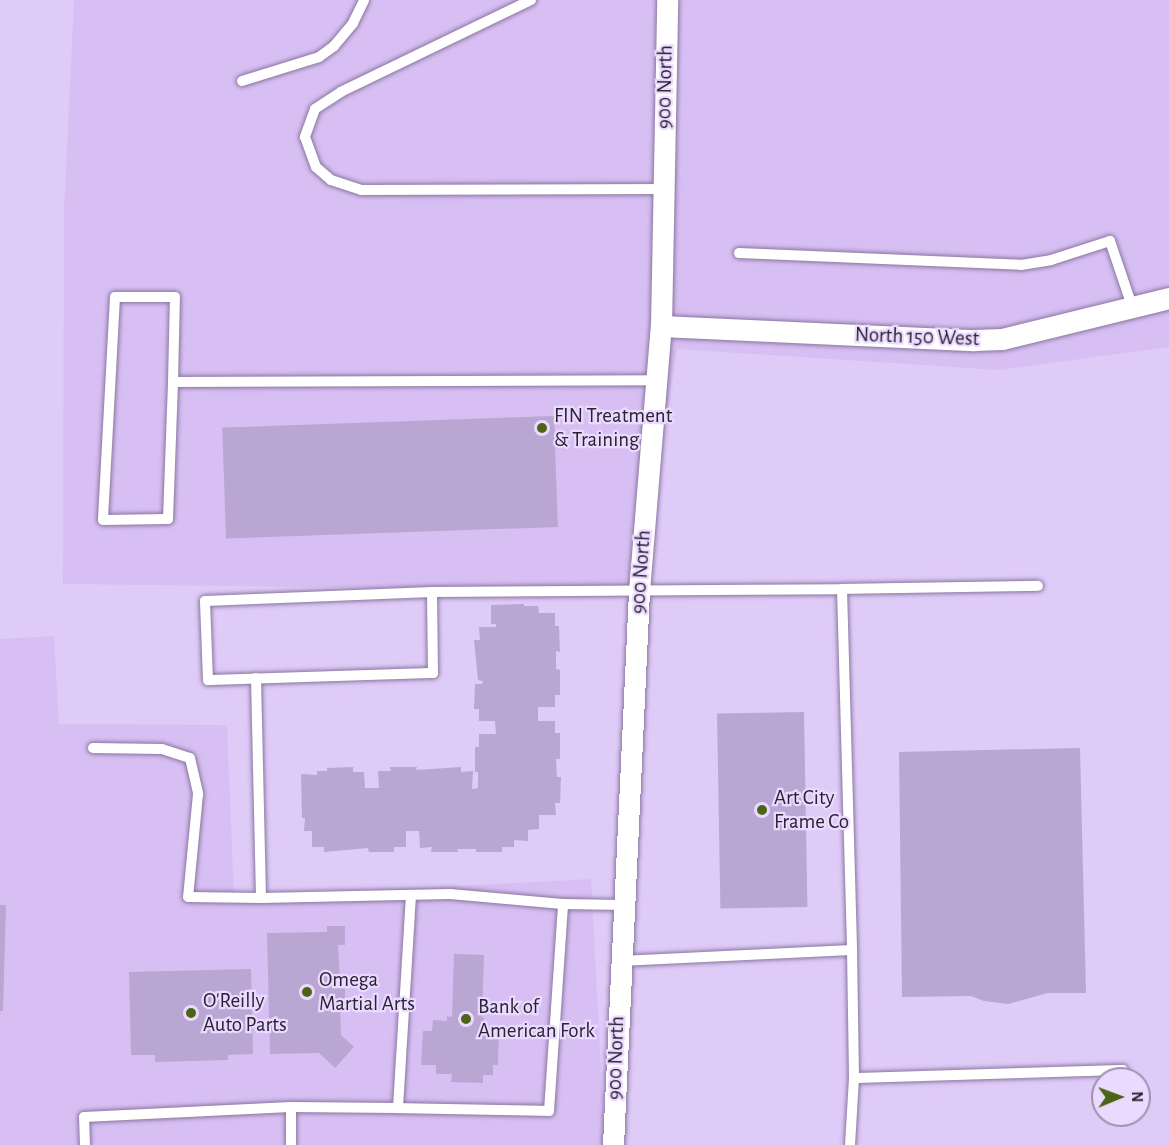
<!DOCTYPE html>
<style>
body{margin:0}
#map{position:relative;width:1169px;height:1145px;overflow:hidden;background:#dfcbf8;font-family:"Alegreya Sans",sans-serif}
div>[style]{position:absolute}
.built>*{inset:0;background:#d7bff3}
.building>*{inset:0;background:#baa6d2;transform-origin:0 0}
.roads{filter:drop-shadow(0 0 2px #8a76a0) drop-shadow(0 0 2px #8a76a0)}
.lane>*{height:10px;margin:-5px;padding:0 5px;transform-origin:5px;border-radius:5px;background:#fff}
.street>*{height:21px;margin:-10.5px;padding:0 10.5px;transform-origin:10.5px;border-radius:10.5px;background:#fff}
.dots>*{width:16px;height:16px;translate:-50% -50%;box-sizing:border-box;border:3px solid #ebdaff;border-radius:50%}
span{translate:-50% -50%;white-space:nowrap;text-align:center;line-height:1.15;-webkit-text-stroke:4.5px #ebdaff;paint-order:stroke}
.street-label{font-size:21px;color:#2b2334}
.poi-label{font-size:21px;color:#2b2334}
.left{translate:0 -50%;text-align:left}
.north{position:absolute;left:1091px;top:1067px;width:60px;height:60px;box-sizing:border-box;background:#ebdaff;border:2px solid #9e91ae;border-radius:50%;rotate:89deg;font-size:16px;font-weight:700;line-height:24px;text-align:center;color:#2b2334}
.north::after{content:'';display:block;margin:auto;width:21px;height:27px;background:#4c6414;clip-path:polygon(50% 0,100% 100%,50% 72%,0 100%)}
</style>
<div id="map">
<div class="built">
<div style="clip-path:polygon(74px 0,1169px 0,1169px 347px,999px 370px,677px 349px,639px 591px,63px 584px,64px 210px)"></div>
<div style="clip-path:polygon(54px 636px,59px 724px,227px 725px,234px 898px,591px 879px,605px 1145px,0 1145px,0 639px)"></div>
</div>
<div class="building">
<div style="left:554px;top:416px;width:111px;height:332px;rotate:88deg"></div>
<div style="clip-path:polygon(524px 604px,524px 606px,538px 606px,539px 613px,555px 613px,555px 626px,559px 626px,560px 652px,556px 651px,556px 669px,560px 670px,560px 695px,555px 695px,555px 707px,538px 707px,538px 721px,555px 721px,555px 733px,560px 733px,560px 759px,556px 759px,557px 777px,561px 777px,560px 803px,555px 803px,556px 815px,539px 815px,539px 829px,528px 830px,528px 841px,514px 840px,514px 847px,502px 847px,502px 852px,476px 852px,476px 849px,457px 849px,458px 852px,431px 852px,432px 847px,420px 848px,419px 831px,406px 831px,406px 847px,394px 847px,394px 852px,369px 852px,368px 848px,324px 852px,324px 847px,312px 847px,312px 831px,304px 831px,305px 818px,302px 818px,301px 774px,317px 775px,317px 771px,327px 771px,327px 768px,353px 767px,353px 772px,364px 772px,365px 788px,379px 788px,378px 771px,391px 771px,390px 767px,417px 767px,416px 770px,461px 767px,461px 772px,473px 771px,472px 789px,478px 788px,478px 772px,475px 772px,475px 747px,479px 747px,479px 734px,496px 734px,495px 721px,479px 721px,479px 709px,474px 709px,475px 684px,482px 684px,483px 681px,478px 680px,474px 640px,480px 640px,479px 627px,496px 627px,496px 624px,491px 624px,491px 605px)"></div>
<div style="left:804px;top:712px;width:195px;height:87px;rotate:89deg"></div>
<div style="clip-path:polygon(1080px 748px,1086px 993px,1048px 993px,1008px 1004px,984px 1001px,971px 996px,902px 997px,899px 752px)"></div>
<div style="clip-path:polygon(0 905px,6px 905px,3px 1011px,0 1011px)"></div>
<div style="clip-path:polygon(327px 926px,345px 926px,345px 945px,338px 945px,340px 980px,345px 980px,345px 1004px,340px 1004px,341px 1035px,354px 1047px,335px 1068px,319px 1053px,270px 1054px,267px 933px,327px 932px)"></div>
<div style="clip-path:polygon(454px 954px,484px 955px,482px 1017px,484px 1018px,484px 1025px,499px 1026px,498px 1065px,493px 1065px,493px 1075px,483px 1075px,483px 1083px,451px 1082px,452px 1074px,436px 1074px,436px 1065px,421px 1065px,423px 1031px,432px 1031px,433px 1020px,447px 1021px,447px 1016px,452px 1017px)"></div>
<div style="clip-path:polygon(251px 969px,253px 1054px,228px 1055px,228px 1060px,155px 1062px,155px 1055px,131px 1055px,129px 972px)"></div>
</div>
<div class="roads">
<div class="lane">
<div style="left:531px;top:0;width:211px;rotate:154.2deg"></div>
<div style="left:341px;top:92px;width:31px;rotate:147deg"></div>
<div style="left:315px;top:109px;width:30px;rotate:110deg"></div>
<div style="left:305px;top:137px;width:32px;rotate:70deg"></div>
<div style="left:316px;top:167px;width:20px;rotate:41deg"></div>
<div style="left:331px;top:180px;width:32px;rotate:18deg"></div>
<div style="left:361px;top:190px;width:302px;rotate:-0.2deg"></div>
<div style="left:242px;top:81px;width:81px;rotate:-17.3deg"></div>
<div style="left:319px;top:57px;width:19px;rotate:-36deg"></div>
<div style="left:334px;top:46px;width:30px;rotate:-50deg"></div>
<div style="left:353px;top:23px;width:25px;rotate:-64deg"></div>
<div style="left:739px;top:253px;width:282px;rotate:2.4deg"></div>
<div style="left:1021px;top:265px;width:30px;rotate:-9deg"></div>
<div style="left:1051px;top:260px;width:62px;rotate:-17.9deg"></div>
<div style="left:1110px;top:241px;width:69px;rotate:71.3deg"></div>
<div style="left:173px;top:382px;width:85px;rotate:-88.7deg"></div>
<div style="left:175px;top:297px;width:60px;rotate:180deg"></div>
<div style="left:115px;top:297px;width:223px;rotate:93.1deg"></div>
<div style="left:103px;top:520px;width:65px;rotate:-0.9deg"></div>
<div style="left:168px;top:519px;width:137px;rotate:-87.9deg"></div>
<div style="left:173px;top:382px;width:483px;rotate:-0.2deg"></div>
<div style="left:842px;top:589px;width:196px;rotate:-0.9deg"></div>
<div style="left:432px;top:592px;width:81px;rotate:89.3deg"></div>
<div style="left:433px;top:673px;width:225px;rotate:178.2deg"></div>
<div style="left:208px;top:680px;width:79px;rotate:-92.2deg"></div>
<div style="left:205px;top:601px;width:227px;rotate:-2.3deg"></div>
<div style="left:432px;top:592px;width:410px;rotate:-0.4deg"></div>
<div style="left:842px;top:589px;width:361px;rotate:88.4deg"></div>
<div style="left:256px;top:678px;width:220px;rotate:88.7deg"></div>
<div style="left:261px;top:898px;width:189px;rotate:-1.2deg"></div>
<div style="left:450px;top:894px;width:113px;rotate:5.1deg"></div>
<div style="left:563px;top:904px;width:61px;rotate:0.9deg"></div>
<div style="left:93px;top:748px;width:69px;rotate:0.8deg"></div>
<div style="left:162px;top:749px;width:29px;rotate:18deg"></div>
<div style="left:190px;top:758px;width:37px;rotate:77deg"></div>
<div style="left:198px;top:794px;width:103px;rotate:95.5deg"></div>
<div style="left:188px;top:897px;width:73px;rotate:0.8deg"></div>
<div style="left:411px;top:895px;width:213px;rotate:93.5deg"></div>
<div style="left:398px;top:1108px;width:151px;rotate:1.1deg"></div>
<div style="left:549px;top:1111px;width:207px;rotate:-86.1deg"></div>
<div style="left:620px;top:961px;width:232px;rotate:-2.7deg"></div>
<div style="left:852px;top:950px;width:128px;rotate:89.1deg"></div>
<div style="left:854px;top:1078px;width:67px;rotate:93.4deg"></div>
<div style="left:854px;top:1078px;width:269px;rotate:-1.7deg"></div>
<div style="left:85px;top:1145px;width:28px;rotate:-92deg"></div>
<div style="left:84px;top:1117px;width:207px;rotate:-2.8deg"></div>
<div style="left:291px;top:1107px;width:107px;rotate:0.5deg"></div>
<div style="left:291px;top:1145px;width:38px;rotate:-90deg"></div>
</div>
<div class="street">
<div style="left:661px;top:326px;width:313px;rotate:2.6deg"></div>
<div style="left:974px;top:340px;width:28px;rotate:-2deg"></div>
<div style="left:1002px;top:339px;width:172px;rotate:-13.8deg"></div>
<div style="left:613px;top:1145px;width:555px;rotate:-87.31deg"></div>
<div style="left:639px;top:591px;width:266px;rotate:-85.3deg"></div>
<div style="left:661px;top:326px;width:326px;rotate:-88.9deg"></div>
</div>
</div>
<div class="dots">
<div style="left:542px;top:428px;background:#4c6414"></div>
<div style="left:762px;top:810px;background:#4c6414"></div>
<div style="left:307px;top:992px;background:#4c6414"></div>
<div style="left:191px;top:1013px;background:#4c6414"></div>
<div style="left:466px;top:1019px;background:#4c6414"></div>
</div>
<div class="street-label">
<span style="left:665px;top:87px;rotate:-89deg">900 North</span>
<span style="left:917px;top:337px;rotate:2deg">North 150 West</span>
<span style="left:641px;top:572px;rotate:-86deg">900 North</span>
<span style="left:616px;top:1058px;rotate:-88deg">900 North</span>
</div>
<div class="poi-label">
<span class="left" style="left:554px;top:428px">FIN Treatment<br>&amp; Training</span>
<span class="left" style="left:774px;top:810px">Art City<br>Frame Co</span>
<span class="left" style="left:319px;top:992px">Omega<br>Martial Arts</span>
<span class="left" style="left:203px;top:1013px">O'Reilly<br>Auto Parts</span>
<span class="left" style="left:478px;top:1019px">Bank of<br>American Fork</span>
</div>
<div class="north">N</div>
</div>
